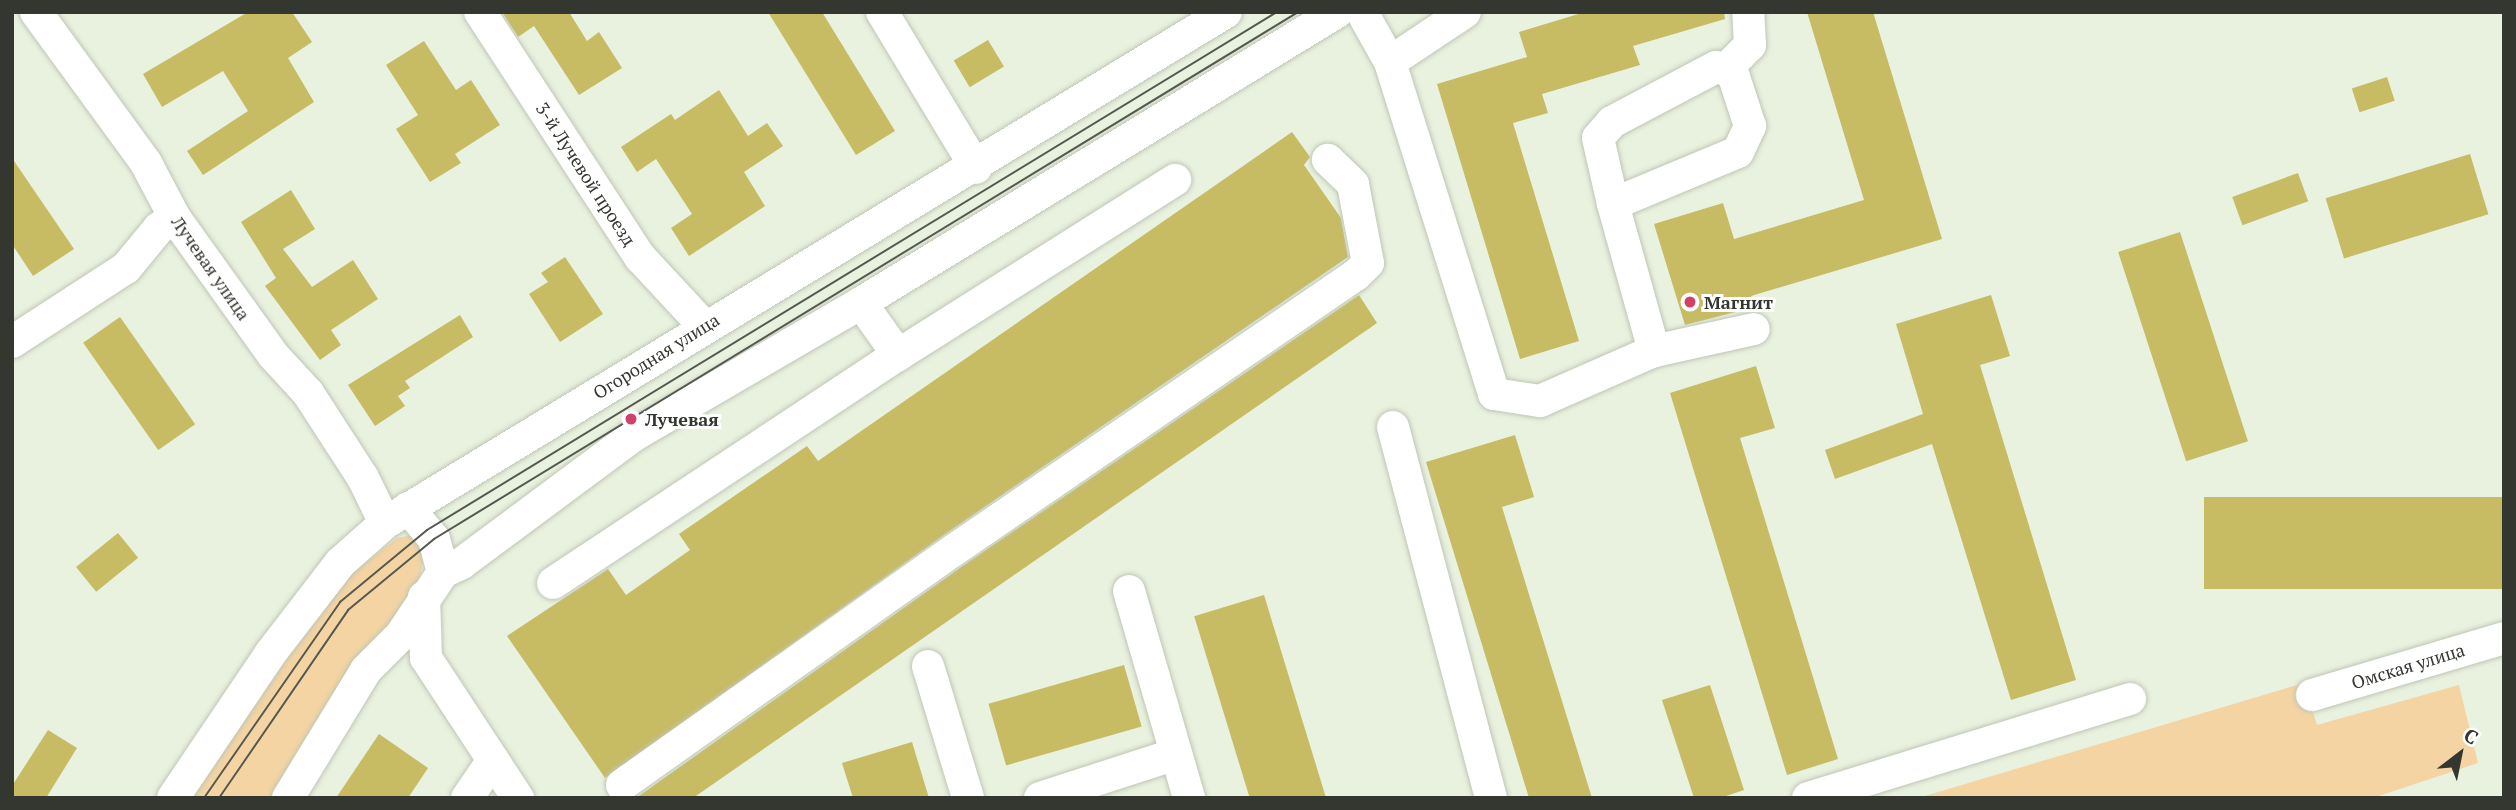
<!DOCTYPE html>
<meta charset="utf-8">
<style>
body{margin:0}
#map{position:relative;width:2516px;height:810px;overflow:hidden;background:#e9f1df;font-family:"PT Serif",serif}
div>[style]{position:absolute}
.green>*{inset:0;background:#f4d4a3}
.building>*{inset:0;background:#c7bb64;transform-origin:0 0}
.roads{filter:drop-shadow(0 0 2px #bfc6b5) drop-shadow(0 0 2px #bfc6b5)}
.minor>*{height:32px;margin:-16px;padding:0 16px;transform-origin:16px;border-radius:16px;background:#fff}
.tram>*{height:2px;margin:-1px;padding:0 1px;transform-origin:1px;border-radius:1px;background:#54584f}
.dots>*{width:19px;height:19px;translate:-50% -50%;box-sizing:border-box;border:4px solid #fff;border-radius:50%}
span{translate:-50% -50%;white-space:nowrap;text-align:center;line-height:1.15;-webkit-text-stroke:6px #fff;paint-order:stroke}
.street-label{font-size:18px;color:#343730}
.poi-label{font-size:18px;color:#343730;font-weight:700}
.left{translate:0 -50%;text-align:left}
.frame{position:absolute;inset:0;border:14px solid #343730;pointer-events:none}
.north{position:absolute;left:2425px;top:719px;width:70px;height:70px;-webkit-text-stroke:5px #fff;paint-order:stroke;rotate:32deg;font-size:19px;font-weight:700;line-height:28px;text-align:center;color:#343730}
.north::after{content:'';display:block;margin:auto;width:24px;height:32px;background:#343730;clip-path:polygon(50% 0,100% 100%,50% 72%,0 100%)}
</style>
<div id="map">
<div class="green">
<div style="clip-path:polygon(413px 535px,424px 557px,416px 597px,279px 798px,192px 798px,282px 662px,351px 574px,397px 538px)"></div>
<div style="clip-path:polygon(2304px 683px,2317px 725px,2459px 685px,2478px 763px,2373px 798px,1918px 798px)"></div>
</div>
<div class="building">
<div style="clip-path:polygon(248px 12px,292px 12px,312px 42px,288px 58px,314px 102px,203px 175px,187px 151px,248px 111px,223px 71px,162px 107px,143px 74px)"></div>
<div style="clip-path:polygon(502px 12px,569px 12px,587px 41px,599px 32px,622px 68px,579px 95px,534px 26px,518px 37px)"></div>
<div style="clip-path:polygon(768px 12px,822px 12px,895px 131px,856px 155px)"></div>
<div style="clip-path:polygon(1585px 12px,1724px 12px,1725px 19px,1633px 46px,1640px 65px,1542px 94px,1548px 113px,1513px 123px,1579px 341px,1520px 359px,1437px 84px,1527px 57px,1519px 32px)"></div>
<div style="clip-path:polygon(1807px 12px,1873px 12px,1942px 239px,1751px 296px,1755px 307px,1685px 325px,1654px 224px,1723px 203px,1734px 239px,1864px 200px)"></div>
<div style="left:988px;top:40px;width:31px;height:40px;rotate:59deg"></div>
<div style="clip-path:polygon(424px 41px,456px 90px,471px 80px,500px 125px,455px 154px,461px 163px,430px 182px,396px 129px,418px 115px,386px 65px)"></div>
<div style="left:2387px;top:77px;width:25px;height:37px;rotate:72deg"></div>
<div style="clip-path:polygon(719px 90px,748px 136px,767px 123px,783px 146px,744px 172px,765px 206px,689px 256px,671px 228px,692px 214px,656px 159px,637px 172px,621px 147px,671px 114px,675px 120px)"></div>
<div style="clip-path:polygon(1292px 132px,1310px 157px,1304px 165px,1341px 218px,1348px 257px,944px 535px,605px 778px,507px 636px,608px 569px,626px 595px,690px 550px,679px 534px,807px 446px,818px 461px)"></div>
<div style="left:2470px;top:154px;width:63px;height:151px;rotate:73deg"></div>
<div style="clip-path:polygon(12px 158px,74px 249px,33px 276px,12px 244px)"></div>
<div style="left:2298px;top:173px;width:30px;height:70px;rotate:70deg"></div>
<div style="clip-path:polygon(291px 190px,315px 229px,283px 249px,312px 287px,353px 260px,378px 299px,331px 330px,341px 345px,320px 360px,265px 286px,276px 278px,241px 222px)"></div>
<div style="left:2180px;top:232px;width:220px;height:65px;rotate:72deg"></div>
<div style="clip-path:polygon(565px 257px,603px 314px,560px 342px,529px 294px,548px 282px,541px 273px)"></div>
<div style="clip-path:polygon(1359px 295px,1377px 323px,693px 798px,636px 798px,964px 565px)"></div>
<div style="clip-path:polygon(1991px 295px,2010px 356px,1980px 365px,2076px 680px,2011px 700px,1932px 444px,1835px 479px,1825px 450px,1923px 414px,1896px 324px)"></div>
<div style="clip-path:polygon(460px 315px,473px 337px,405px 381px,410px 388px,398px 396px,405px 406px,375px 426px,348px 385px)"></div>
<div style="left:120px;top:317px;width:131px;height:45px;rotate:55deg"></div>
<div style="clip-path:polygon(1756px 366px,1775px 428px,1740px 438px,1838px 759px,1787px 775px,1670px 393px)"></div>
<div style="clip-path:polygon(1515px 435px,1534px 497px,1502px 507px,1592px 798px,1529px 798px,1426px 462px)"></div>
<div style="left:2504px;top:497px;width:92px;height:300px;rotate:90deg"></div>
<div style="left:118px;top:533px;width:32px;height:54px;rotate:51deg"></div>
<div style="left:1264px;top:595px;width:213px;height:73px;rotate:73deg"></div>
<div style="left:1124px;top:665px;width:64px;height:141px;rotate:74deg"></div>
<div style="clip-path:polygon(1710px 685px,1744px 790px,1720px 798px,1694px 798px,1662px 700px)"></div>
<div style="clip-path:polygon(48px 730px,77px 748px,46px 798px,12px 798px,12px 786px)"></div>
<div style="clip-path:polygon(379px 734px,428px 768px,408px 798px,336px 798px)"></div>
<div style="clip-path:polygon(912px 742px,929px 798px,853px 798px,842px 763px)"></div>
</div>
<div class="roads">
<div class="minor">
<div style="left:36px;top:12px;width:187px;rotate:53.9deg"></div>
<div style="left:146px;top:163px;width:62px;rotate:62.2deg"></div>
<div style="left:175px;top:218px;width:168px;rotate:54.4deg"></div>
<div style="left:273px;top:355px;width:52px;rotate:47.4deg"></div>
<div style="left:308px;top:393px;width:101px;rotate:57.1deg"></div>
<div style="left:363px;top:478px;width:50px;rotate:63.9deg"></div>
<div style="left:480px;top:12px;width:293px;rotate:56.9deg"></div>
<div style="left:640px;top:257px;width:94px;rotate:47.2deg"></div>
<div style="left:882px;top:12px;width:182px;rotate:58.9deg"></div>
<div style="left:1362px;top:12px;width:57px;rotate:60.8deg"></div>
<div style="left:1390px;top:62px;width:348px;rotate:72.6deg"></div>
<div style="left:1494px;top:394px;width:47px;rotate:8.7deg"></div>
<div style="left:1540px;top:401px;width:124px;rotate:-23.7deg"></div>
<div style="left:1654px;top:351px;width:102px;rotate:-12.4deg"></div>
<div style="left:1390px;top:62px;width:90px;rotate:-33.7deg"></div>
<div style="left:1726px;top:69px;width:34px;rotate:-45deg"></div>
<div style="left:1750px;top:45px;width:33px;rotate:-93deg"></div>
<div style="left:1613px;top:204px;width:135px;rotate:-22.6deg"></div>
<div style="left:1738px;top:152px;width:29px;rotate:-65deg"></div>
<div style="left:1750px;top:126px;width:52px;rotate:-108.1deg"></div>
<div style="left:1734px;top:77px;width:11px;rotate:-135deg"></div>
<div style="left:1726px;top:69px;width:10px;rotate:-169deg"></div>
<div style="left:1716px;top:67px;width:118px;rotate:152.1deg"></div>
<div style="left:1612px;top:122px;width:21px;rotate:131deg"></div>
<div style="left:1598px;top:138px;width:68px;rotate:77.2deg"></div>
<div style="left:1613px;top:204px;width:153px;rotate:74.4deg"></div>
<div style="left:12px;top:342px;width:136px;rotate:-33deg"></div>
<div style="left:126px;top:268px;width:52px;rotate:-50.5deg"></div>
<div style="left:159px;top:228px;width:19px;rotate:-32deg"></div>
<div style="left:898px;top:355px;width:328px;rotate:-32.3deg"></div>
<div style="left:1393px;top:427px;width:384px;rotate:75.2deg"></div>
<div style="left:408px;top:508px;width:40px;rotate:50deg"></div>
<div style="left:434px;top:539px;width:34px;rotate:75deg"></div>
<div style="left:553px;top:583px;width:414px;rotate:-33.5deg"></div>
<div style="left:898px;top:355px;width:64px;rotate:-125.4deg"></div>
<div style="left:1129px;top:591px;width:216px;rotate:73.8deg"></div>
<div style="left:424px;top:597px;width:61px;rotate:88.1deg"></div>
<div style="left:426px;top:658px;width:168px;rotate:56.7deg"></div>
<div style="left:928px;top:666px;width:138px;rotate:73.1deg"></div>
<div style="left:2312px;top:695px;width:200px;rotate:-16.5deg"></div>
<div style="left:622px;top:785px;width:407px;rotate:-35.3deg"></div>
<div style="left:954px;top:550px;width:487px;rotate:-34.4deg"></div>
<div style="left:1356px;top:275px;width:17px;rotate:-45deg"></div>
<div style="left:1368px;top:263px;width:80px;rotate:-100.8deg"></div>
<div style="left:1353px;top:184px;width:35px;rotate:-136deg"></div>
<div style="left:173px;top:798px;width:174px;rotate:-56deg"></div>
<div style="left:270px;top:654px;width:115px;rotate:-52.4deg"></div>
<div style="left:340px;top:563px;width:60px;rotate:-41.6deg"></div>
<div style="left:385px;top:523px;width:984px;rotate:-31.28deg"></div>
<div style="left:288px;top:798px;width:150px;rotate:-58.6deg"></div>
<div style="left:366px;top:670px;width:49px;rotate:-45deg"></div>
<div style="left:401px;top:635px;width:76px;rotate:-56.3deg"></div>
<div style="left:443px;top:572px;width:21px;rotate:-25deg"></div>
<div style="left:462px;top:563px;width:217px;rotate:-36.6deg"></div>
<div style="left:636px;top:434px;width:260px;rotate:-30.2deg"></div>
<div style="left:861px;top:303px;width:558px;rotate:-31.44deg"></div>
<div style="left:467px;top:798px;width:46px;rotate:-55.6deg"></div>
<div style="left:1040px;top:798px;width:143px;rotate:-17.9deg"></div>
<div style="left:1808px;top:798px;width:337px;rotate:-17.1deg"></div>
</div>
</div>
<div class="tram">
<div style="left:204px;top:798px;width:239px;rotate:-55.2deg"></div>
<div style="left:340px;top:602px;width:113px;rotate:-39.6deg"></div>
<div style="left:427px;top:530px;width:995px;rotate:-31.36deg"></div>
<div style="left:219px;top:798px;width:228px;rotate:-55.5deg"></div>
<div style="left:348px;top:610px;width:112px;rotate:-39.5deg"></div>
<div style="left:434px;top:539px;width:1012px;rotate:-31.38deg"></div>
</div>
<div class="dots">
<div style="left:1690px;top:302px;background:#d1426a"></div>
<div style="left:631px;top:419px;background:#d1426a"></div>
</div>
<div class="street-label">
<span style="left:586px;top:174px;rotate:57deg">3-й Лучевой проезд</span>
<span style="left:211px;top:268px;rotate:55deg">Лучевая улица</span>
<span style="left:656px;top:356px;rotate:-32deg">Огородная улица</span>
<span style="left:2408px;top:666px;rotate:-17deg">Омская улица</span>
</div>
<div class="poi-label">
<span class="left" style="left:1704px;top:302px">Магнит</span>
<span class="left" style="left:645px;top:419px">Лучевая</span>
</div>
<div class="frame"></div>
<div class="north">С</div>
</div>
